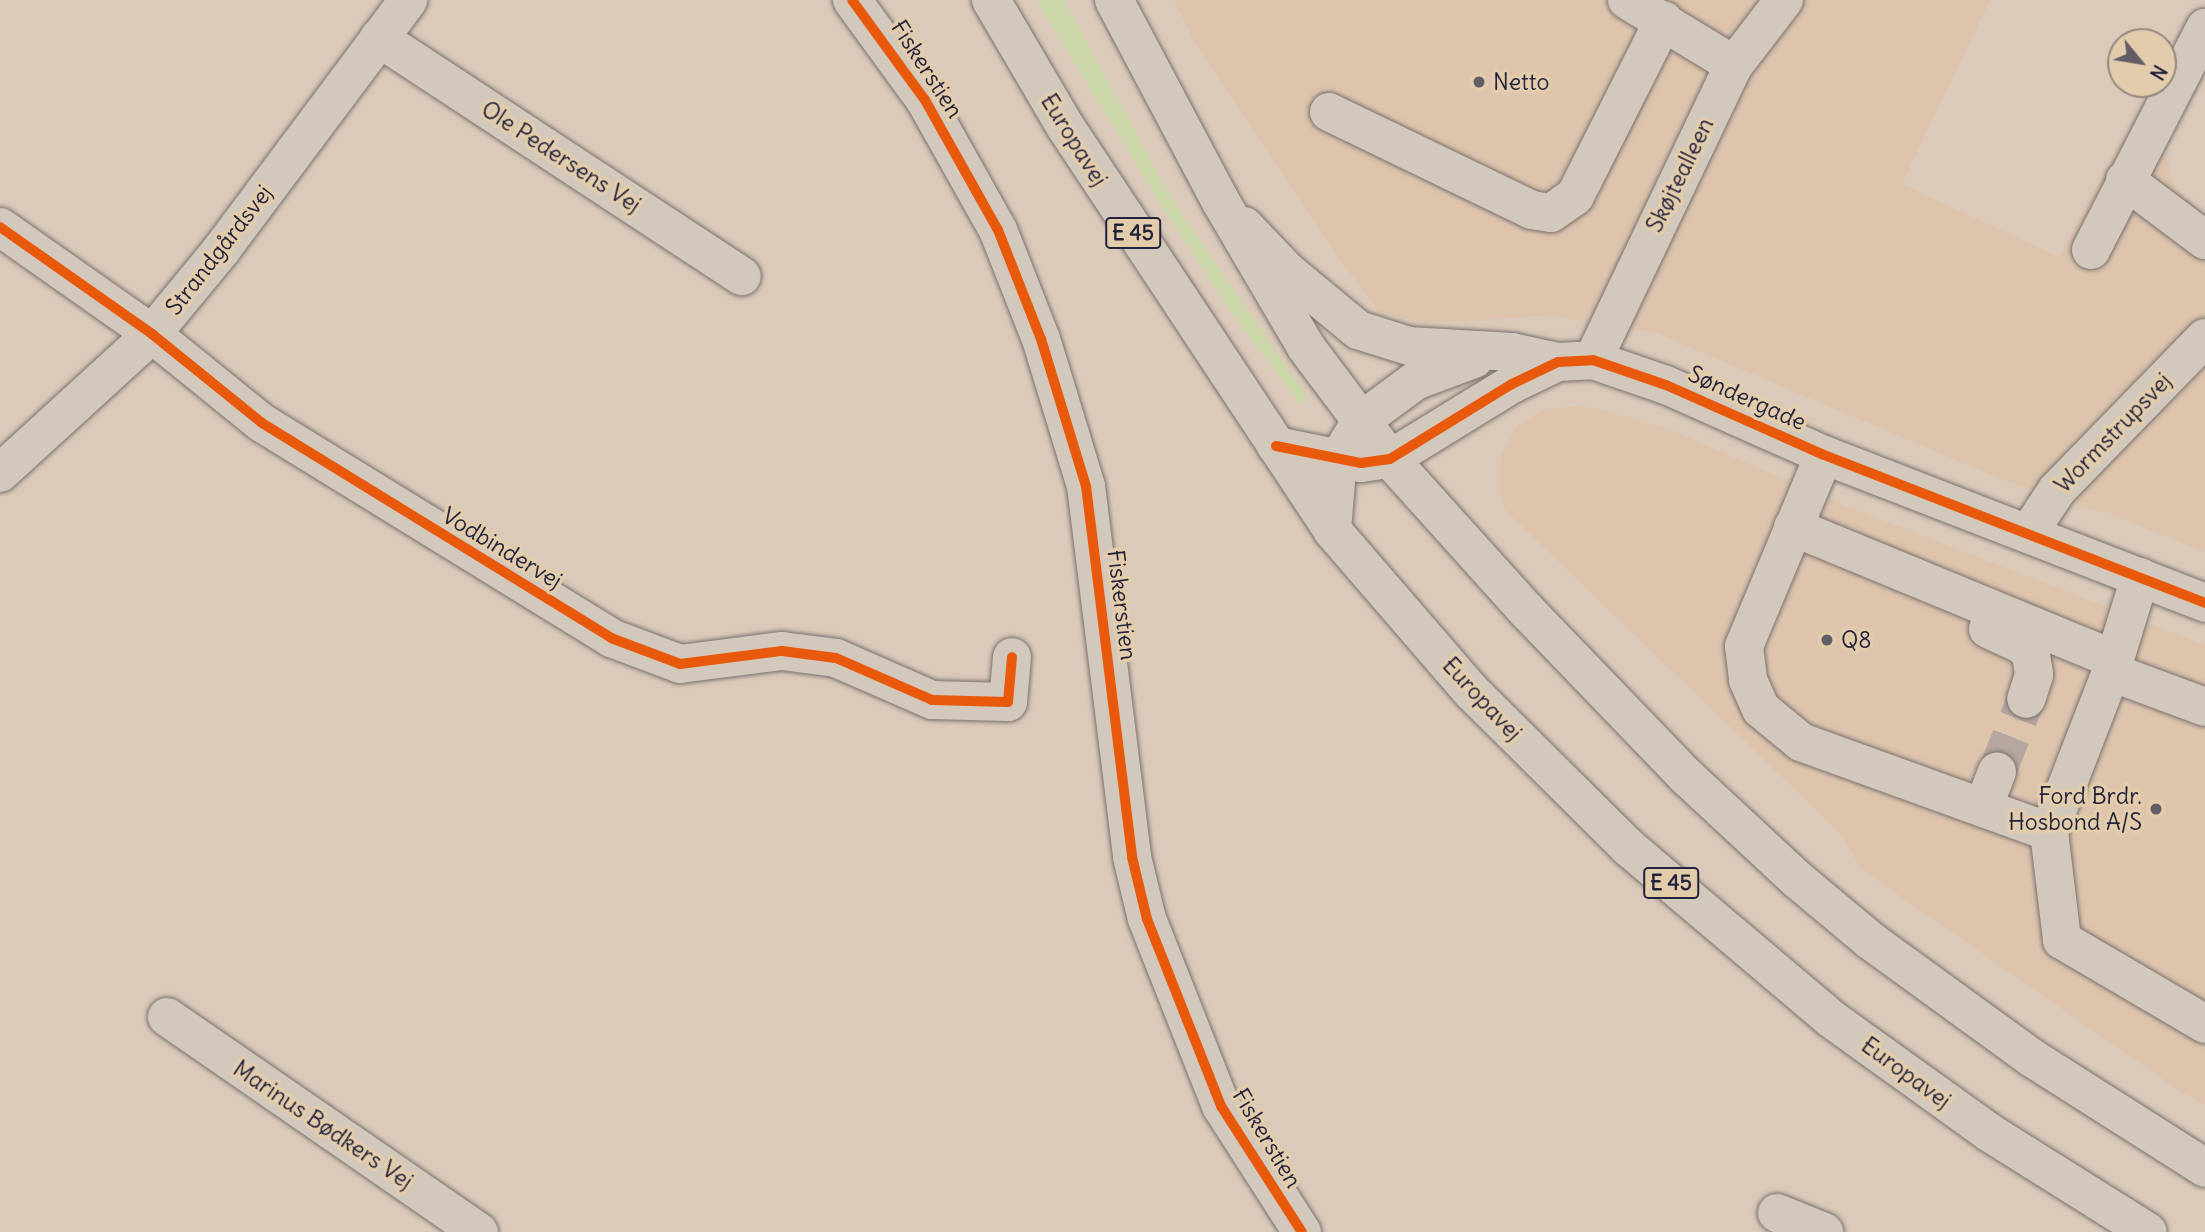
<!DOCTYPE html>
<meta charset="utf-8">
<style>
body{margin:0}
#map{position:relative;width:2205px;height:1232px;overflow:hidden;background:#dbcab9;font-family:Delius,sans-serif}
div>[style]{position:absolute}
.built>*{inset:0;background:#dec4ad}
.green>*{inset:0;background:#cad6a7}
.minor-tunnel>*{height:38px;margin-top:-19px;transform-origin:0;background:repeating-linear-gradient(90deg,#b6a8a0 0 38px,transparent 0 57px)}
.roads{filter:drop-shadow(0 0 2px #7a726f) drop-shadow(0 0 2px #7a726f)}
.minor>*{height:38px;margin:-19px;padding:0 19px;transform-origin:19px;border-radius:19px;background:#d2c8bc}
.major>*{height:38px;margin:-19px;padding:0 19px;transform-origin:19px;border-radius:19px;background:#d2c8bc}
.cycleway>*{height:10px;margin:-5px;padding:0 5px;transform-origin:5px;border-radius:5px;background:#e8590c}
.dots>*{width:19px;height:19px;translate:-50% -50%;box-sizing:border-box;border:4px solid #e2ccab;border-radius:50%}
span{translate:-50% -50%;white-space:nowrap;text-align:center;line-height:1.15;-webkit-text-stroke:7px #e2ccab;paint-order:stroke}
.shield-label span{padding:2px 5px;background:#e2ccab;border:2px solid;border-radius:5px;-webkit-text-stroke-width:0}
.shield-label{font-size:21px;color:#22223b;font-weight:700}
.street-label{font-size:23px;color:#22223b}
.poi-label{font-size:23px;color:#22223b}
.left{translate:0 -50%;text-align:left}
.right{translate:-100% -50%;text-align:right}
.north{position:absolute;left:2107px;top:28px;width:70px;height:70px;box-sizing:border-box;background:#e2ccab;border:2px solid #95887e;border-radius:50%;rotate:120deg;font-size:19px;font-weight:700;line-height:28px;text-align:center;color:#22223b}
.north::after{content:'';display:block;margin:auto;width:24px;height:32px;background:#635d67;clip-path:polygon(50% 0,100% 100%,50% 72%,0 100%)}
</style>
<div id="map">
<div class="built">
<div style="clip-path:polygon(1174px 0,1990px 0,1902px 184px,2059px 257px,2124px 137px,2167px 157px,2175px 189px,2205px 216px,2205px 552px,2120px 518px,2003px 480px,1656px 333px,1553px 315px,1424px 323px,1379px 311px,1346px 268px,1191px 35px)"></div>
<div style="clip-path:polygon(1583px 405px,1674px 431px,1838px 503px,2205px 645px,2205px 1104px,2181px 1092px,1861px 869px,1842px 835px,1504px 509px,1499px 487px,1501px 455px,1517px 426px,1542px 410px)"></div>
</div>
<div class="green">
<div style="clip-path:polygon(1036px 0,1064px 0,1173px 201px,1307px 396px,1302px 406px,1232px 314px,1174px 226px)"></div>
</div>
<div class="minor-tunnel">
<div style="left:1997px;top:772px;width:79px;rotate:-68.3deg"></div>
</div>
<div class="roads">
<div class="minor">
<div style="left:852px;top:0;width:124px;rotate:53.9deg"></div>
<div style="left:925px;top:100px;width:149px;rotate:60.7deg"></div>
<div style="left:998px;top:230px;width:117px;rotate:68.5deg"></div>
<div style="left:1041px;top:339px;width:154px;rotate:73deg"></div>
<div style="left:1086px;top:486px;width:374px;rotate:82.9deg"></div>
<div style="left:1132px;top:857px;width:64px;rotate:76.4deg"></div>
<div style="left:1147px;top:919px;width:201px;rotate:68.4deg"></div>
<div style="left:1221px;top:1106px;width:150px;rotate:57.3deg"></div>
<div style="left:1627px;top:0;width:125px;rotate:31.3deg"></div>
<div style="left:379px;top:38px;width:434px;rotate:33.3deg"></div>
<div style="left:1329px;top:112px;width:225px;rotate:25.8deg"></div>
<div style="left:1532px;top:210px;width:19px;rotate:9deg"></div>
<div style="left:1551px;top:213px;width:29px;rotate:-35deg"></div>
<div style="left:1575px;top:196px;width:197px;rotate:-63.2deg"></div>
<div style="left:2125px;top:180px;width:100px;rotate:36.9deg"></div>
<div style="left:1244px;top:226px;width:64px;rotate:46.3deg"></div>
<div style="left:1288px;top:272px;width:91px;rotate:39.6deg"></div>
<div style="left:1358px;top:330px;width:53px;rotate:17.4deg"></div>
<div style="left:1409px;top:346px;width:103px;rotate:3.3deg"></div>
<div style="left:1512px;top:352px;width:47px;rotate:12.3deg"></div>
<div style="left:0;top:227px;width:186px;rotate:35.1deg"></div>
<div style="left:152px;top:334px;width:141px;rotate:39deg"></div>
<div style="left:262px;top:423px;width:410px;rotate:31.6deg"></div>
<div style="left:611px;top:638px;width:74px;rotate:20.6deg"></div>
<div style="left:680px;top:664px;width:103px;rotate:-7.3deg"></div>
<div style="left:782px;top:651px;width:54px;rotate:7.4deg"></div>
<div style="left:836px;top:658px;width:105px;rotate:23.6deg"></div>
<div style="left:932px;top:700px;width:76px;rotate:1.5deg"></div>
<div style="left:1008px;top:702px;width:45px;rotate:-84.9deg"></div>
<div style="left:2091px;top:250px;width:250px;rotate:-62.8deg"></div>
<div style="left:1593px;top:360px;width:327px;rotate:-64.5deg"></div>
<div style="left:1734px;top:65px;width:82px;rotate:-52.4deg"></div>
<div style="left:1276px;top:446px;width:87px;rotate:11.3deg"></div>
<div style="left:1361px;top:463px;width:29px;rotate:-8deg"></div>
<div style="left:1390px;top:459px;width:143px;rotate:-31.6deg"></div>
<div style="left:1512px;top:384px;width:51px;rotate:-25.6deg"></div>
<div style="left:1558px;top:362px;width:35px;rotate:-3deg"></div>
<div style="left:1593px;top:360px;width:77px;rotate:18.9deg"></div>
<div style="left:1666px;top:385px;width:173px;rotate:23.9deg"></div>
<div style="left:1824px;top:455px;width:409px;rotate:21.2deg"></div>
<div style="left:1824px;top:455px;width:207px;rotate:112.7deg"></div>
<div style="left:1744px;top:646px;width:34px;rotate:83deg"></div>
<div style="left:1748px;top:680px;width:32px;rotate:66deg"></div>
<div style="left:1761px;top:709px;width:52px;rotate:39.5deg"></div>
<div style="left:1801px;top:742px;width:264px;rotate:19.9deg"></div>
<div style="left:0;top:473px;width:206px;rotate:-42.4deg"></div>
<div style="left:152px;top:334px;width:110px;rotate:-50.5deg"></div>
<div style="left:222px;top:249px;width:311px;rotate:-53.2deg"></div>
<div style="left:1793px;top:527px;width:348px;rotate:22.4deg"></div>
<div style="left:1332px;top:530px;width:71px;rotate:-85.2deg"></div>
<div style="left:1338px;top:459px;width:44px;rotate:-58.8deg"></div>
<div style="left:1361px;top:421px;width:67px;rotate:-36.5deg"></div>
<div style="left:1415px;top:381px;width:63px;rotate:-20.4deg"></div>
<div style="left:2028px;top:534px;width:53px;rotate:-56.6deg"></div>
<div style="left:2057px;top:490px;width:212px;rotate:-45.8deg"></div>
<div style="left:2140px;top:577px;width:99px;rotate:107deg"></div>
<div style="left:2111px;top:672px;width:172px;rotate:111.2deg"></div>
<div style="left:2049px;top:832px;width:109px;rotate:83.1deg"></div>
<div style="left:2062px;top:940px;width:166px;rotate:30.4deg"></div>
<div style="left:1988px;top:629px;width:40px;rotate:25deg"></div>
<div style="left:2024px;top:646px;width:11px;rotate:52deg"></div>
<div style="left:2031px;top:655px;width:20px;rotate:81deg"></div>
<div style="left:2034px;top:675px;width:25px;rotate:108deg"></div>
<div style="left:2111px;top:672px;width:100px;rotate:20.4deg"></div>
<div style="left:1983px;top:808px;width:39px;rotate:-69deg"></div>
<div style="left:167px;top:1017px;width:379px;rotate:34.6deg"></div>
<div style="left:1777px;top:1213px;width:51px;rotate:22deg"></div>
</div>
<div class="major">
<div style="left:991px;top:0;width:146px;rotate:59.6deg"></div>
<div style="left:1065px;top:126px;width:484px;rotate:56.5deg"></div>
<div style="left:1332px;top:530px;width:213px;rotate:49.2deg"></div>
<div style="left:1471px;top:691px;width:221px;rotate:44.8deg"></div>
<div style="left:1628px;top:847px;width:265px;rotate:40.2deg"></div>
<div style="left:1830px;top:1018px;width:197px;rotate:35.7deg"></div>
<div style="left:1990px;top:1133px;width:186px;rotate:32.1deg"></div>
<div style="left:1114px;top:0;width:229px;rotate:62.1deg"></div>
<div style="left:1221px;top:202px;width:168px;rotate:59.6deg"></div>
<div style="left:1306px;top:347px;width:140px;rotate:53.1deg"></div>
<div style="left:1390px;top:459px;width:205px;rotate:48deg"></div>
<div style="left:1527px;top:611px;width:231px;rotate:46.1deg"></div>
<div style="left:1687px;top:777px;width:151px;rotate:42.9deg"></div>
<div style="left:1798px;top:880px;width:95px;rotate:39.9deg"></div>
<div style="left:1871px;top:941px;width:199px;rotate:36deg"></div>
<div style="left:2032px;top:1058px;width:205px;rotate:32.4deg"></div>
</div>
</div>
<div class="cycleway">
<div style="left:852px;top:0;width:124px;rotate:53.9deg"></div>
<div style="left:925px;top:100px;width:149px;rotate:60.7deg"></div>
<div style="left:998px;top:230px;width:117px;rotate:68.5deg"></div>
<div style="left:1041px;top:339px;width:154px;rotate:73deg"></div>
<div style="left:1086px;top:486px;width:374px;rotate:82.9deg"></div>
<div style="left:1132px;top:857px;width:64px;rotate:76.4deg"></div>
<div style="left:1147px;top:919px;width:201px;rotate:68.4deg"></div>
<div style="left:1221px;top:1106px;width:150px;rotate:57.3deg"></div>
<div style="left:0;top:227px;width:186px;rotate:35.1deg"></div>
<div style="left:152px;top:334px;width:141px;rotate:39deg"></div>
<div style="left:262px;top:423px;width:410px;rotate:31.6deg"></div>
<div style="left:611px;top:638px;width:74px;rotate:20.6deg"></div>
<div style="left:680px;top:664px;width:103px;rotate:-7.3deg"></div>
<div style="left:782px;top:651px;width:54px;rotate:7.4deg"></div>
<div style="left:836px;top:658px;width:105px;rotate:23.6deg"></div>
<div style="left:932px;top:700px;width:76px;rotate:1.5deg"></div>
<div style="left:1008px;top:702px;width:45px;rotate:-84.9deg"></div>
<div style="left:1276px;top:446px;width:87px;rotate:11.3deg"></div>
<div style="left:1361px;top:463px;width:29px;rotate:-8deg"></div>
<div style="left:1390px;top:459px;width:143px;rotate:-31.6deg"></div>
<div style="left:1512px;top:384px;width:51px;rotate:-25.6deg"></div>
<div style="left:1558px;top:362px;width:35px;rotate:-3deg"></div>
<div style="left:1593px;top:360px;width:77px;rotate:18.9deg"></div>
<div style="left:1666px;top:385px;width:173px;rotate:23.9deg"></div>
<div style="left:1824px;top:455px;width:409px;rotate:21.2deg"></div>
</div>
<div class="dots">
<div style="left:1479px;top:82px;background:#635d67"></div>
<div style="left:1827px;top:640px;background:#635d67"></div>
<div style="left:2156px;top:809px;background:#635d67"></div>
</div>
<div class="shield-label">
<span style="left:1133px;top:233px">E 45</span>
<span style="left:1671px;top:883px">E 45</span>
</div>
<div class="street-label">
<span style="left:927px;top:69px;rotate:57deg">Fiskerstien</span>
<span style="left:1074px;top:140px;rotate:58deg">Europavej</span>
<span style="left:561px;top:157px;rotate:33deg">Ole Pedersens Vej</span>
<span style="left:1680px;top:175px;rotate:-64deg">Skøjtealleen</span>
<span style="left:219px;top:250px;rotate:-52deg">Strandgårdsvej</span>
<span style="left:1747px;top:398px;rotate:24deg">Søndergade</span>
<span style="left:2113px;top:433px;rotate:-46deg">Wormstrupsvej</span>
<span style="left:502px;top:548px;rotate:31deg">Vodbindervej</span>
<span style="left:1122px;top:605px;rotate:83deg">Fiskerstien</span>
<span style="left:1482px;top:699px;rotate:47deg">Europavej</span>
<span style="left:1906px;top:1073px;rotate:36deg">Europavej</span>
<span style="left:323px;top:1125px;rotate:34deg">Marinus Bødkers Vej</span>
<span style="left:1267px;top:1138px;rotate:59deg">Fiskerstien</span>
</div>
<div class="poi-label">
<span class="left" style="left:1493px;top:82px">Netto</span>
<span class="left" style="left:1841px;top:640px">Q8</span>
<span class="right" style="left:2142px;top:809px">Ford Brdr.<br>Hosbond A/S</span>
</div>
<div class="north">N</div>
</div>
